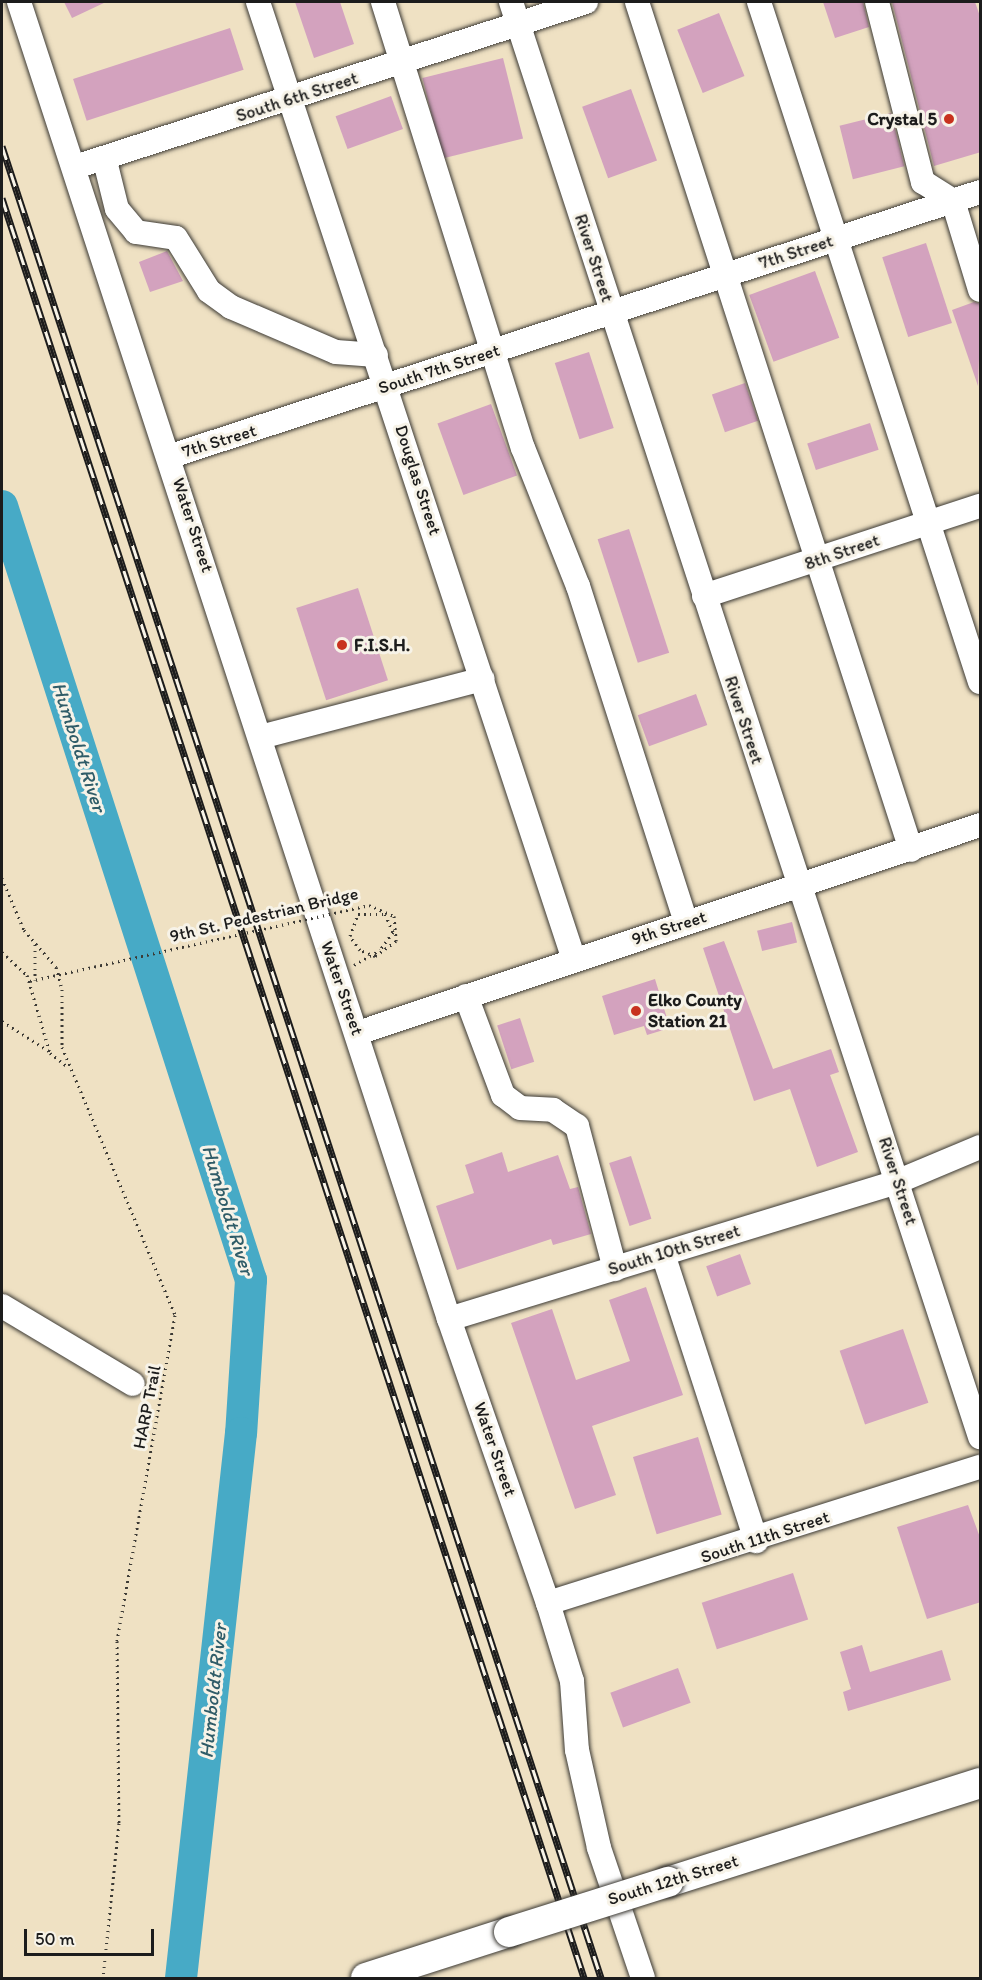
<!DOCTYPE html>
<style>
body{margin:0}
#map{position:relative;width:982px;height:1980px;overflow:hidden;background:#efe1c3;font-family:Itim,sans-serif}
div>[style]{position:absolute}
.river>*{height:32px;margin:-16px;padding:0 16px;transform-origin:16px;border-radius:16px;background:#47aac6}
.building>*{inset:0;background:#d3a2be;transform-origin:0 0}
.path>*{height:3px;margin-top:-1.5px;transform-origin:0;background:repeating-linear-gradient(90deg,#3c3a35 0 1.5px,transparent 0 6px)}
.roads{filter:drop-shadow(0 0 2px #3c3a35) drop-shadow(0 0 2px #3c3a35)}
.minor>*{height:24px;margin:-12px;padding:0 12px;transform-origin:12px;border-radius:12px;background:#fff}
.major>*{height:30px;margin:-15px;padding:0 15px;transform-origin:15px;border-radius:15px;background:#fff}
.rail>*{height:7px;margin-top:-3.5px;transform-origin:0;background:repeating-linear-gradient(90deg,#f7f3e8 0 14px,#1c1c1c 0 28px);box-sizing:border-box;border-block:2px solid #1c1c1c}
.path-bridge>*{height:3px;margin-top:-1.5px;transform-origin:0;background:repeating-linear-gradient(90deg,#3c3a35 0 1.5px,transparent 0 6px)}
.bridges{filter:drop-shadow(0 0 2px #3c3a35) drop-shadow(0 0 2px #3c3a35)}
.major-bridge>*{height:30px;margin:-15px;padding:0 15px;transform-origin:15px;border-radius:15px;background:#fff}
.dots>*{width:16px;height:16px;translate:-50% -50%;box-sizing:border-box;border:3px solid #f7f3e8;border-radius:50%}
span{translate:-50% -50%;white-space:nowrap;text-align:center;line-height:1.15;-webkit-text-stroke:6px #f7f3e8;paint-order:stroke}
.street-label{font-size:18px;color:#1c1c1c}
.poi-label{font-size:18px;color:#1c1c1c;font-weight:700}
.right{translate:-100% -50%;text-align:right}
.left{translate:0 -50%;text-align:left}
.water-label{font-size:20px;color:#2f5c68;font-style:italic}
.frame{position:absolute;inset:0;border:3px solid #1c1c1c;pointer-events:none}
.scale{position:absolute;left:24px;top:1929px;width:130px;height:27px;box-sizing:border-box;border:3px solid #1c1c1c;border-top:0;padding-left:8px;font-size:18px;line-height:21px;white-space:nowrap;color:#1c1c1c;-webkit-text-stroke:4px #f7f3e8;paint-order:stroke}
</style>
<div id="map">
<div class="river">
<div style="left:2px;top:506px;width:813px;rotate:72.17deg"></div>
<div style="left:251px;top:1280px;width:153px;rotate:93.7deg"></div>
<div style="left:241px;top:1433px;width:548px;rotate:96.28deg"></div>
</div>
<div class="building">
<div style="clip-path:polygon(64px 2px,106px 2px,72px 18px)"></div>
<div style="clip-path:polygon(295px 2px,340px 2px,354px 44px,314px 58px)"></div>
<div style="clip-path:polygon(823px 2px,863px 2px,869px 27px,835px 38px)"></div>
<div style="clip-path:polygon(892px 2px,975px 2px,981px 19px,981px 152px,934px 166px)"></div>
<div style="left:719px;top:13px;width:68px;height:45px;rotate:68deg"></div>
<div style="left:230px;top:28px;width:44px;height:165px;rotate:72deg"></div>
<div style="left:503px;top:58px;width:83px;height:83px;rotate:76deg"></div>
<div style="left:631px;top:89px;width:76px;height:52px;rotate:70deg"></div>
<div style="left:391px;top:96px;width:35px;height:59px;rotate:70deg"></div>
<div style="left:891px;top:113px;width:55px;height:53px;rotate:76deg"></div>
<div style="left:926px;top:243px;width:84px;height:46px;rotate:72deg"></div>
<div style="clip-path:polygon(167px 251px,183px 281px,150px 292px,139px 262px)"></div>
<div style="left:815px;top:271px;width:71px;height:70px;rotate:70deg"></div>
<div style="clip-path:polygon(974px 302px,981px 304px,978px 386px,952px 310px)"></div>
<div style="left:589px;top:352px;width:80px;height:36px;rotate:72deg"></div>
<div style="left:745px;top:383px;width:40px;height:35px;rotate:71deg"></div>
<div style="left:491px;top:404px;width:76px;height:57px;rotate:70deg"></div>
<div style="left:870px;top:423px;width:28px;height:66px;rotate:72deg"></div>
<div style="left:629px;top:529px;width:130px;height:33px;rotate:72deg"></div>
<div style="left:358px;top:588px;width:97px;height:65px;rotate:72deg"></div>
<div style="left:696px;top:694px;width:33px;height:62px;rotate:70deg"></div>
<div style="left:792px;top:922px;width:21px;height:36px;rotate:76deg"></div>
<div style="clip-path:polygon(724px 941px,773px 1069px,831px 1049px,839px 1072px,830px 1075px,858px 1152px,817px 1167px,790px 1089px,754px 1101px,703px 948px)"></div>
<div style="clip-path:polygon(655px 979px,670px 1028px,647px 1035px,644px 1026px,614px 1035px,602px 996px)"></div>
<div style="left:520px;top:1018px;width:46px;height:24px;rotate:72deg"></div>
<div style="clip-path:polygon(502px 1152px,508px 1172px,558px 1155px,570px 1189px,578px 1187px,591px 1234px,553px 1245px,551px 1239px,457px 1270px,436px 1206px,474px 1193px,465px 1165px)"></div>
<div style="left:631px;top:1156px;width:66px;height:23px;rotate:72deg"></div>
<div style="left:740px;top:1254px;width:32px;height:36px;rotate:70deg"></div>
<div style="clip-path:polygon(646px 1287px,683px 1395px,592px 1426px,616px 1495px,575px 1509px,511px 1323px,552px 1309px,576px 1380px,630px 1361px,609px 1300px)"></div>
<div style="left:903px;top:1329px;width:78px;height:67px;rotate:71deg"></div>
<div style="left:698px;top:1437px;width:81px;height:68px;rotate:73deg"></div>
<div style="clip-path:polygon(968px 1505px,981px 1540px,981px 1602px,927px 1619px,897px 1527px)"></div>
<div style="left:793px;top:1573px;width:49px;height:96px;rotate:72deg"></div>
<div style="clip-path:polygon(862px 1645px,870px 1672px,942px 1650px,951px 1680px,848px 1711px,843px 1692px,851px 1689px,840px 1652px)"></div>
<div style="left:678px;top:1668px;width:37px;height:72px;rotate:70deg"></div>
</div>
<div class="path">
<div style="left:2px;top:878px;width:56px;rotate:67.1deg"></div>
<div style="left:24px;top:930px;width:49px;rotate:49.1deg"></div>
<div style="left:56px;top:967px;width:23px;rotate:75deg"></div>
<div style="left:62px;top:989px;width:58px;rotate:90deg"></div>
<div style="left:62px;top:1047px;width:291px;rotate:67.1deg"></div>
<div style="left:175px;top:1315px;width:331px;rotate:100.1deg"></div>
<div style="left:117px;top:1641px;width:182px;rotate:89.4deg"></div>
<div style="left:119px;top:1823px;width:156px;rotate:95.9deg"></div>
<div style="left:35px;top:944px;width:36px;rotate:90deg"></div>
<div style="left:2px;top:952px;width:34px;rotate:43deg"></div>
<div style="left:27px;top:975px;width:81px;rotate:73.6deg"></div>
<div style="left:50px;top:1053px;width:23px;rotate:38deg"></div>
<div style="left:354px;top:965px;width:30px;rotate:-30deg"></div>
<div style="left:2px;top:1021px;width:56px;rotate:32.6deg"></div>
</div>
<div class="roads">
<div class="minor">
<div style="left:19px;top:2px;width:1385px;rotate:71.92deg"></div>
<div style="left:449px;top:1319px;width:301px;rotate:70.8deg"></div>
<div style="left:548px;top:1603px;width:82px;rotate:72.9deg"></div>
<div style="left:572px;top:1681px;width:69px;rotate:85.9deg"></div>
<div style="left:577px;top:1750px;width:100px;rotate:77.3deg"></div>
<div style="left:599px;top:1848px;width:137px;rotate:71.3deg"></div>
<div style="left:258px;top:2px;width:1009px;rotate:71.74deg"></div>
<div style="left:383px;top:2px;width:467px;rotate:72.6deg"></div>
<div style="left:523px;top:448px;width:149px;rotate:68.3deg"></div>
<div style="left:578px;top:586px;width:353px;rotate:72.2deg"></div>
<div style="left:511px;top:2px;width:1510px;rotate:71.9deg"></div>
<div style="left:637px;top:2px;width:891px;rotate:72.09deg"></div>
<div style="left:759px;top:2px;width:715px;rotate:72deg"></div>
<div style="left:877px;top:2px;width:186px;rotate:75.7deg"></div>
<div style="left:923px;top:182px;width:36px;rotate:32deg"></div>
<div style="left:953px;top:201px;width:93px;rotate:73.1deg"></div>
<div style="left:105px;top:161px;width:49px;rotate:76deg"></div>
<div style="left:117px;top:209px;width:30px;rotate:50deg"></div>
<div style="left:136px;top:232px;width:40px;rotate:8.5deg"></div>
<div style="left:176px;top:238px;width:62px;rotate:58.1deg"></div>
<div style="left:209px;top:291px;width:27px;rotate:36deg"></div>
<div style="left:231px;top:307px;width:114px;rotate:23.2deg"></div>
<div style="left:336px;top:352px;width:40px;rotate:4.3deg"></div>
<div style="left:75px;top:167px;width:537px;rotate:-17.9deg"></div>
<div style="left:171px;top:456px;width:851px;rotate:-18.07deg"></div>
<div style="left:704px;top:596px;width:290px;rotate:-18.1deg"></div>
<div style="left:260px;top:737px;width:230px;rotate:-14.6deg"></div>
<div style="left:466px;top:996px;width:106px;rotate:69.5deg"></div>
<div style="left:503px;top:1095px;width:21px;rotate:37deg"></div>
<div style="left:520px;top:1108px;width:33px;rotate:3deg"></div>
<div style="left:553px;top:1110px;width:29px;rotate:34deg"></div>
<div style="left:577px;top:1126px;width:148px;rotate:75.1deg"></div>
<div style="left:358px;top:1033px;width:656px;rotate:-18.49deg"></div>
<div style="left:663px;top:1254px;width:302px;rotate:72deg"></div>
<div style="left:2px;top:1306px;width:152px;rotate:30.8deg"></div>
<div style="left:449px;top:1319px;width:471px;rotate:-17deg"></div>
<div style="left:899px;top:1181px;width:88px;rotate:-22.8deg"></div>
<div style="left:548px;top:1603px;width:453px;rotate:-17.5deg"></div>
</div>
<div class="major">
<div style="left:668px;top:1882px;width:327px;rotate:-17.6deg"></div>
<div style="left:366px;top:1978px;width:150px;rotate:-17.8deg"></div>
</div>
</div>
<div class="rail">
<div style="left:2px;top:146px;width:1927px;rotate:71.89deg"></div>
<div style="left:2px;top:198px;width:1873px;rotate:71.89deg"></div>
</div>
<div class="path-bridge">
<div style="left:30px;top:981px;width:347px;rotate:-12.6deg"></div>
<div style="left:369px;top:905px;width:27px;rotate:24deg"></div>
<div style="left:394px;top:916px;width:25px;rotate:85deg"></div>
<div style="left:396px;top:941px;width:26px;rotate:144deg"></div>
<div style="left:375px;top:956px;width:16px;rotate:-158deg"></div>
<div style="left:360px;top:950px;width:17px;rotate:-126deg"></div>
<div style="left:350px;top:936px;width:23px;rotate:-70deg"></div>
<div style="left:358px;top:914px;width:27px"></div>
<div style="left:385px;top:914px;width:20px;rotate:66deg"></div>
<div style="left:393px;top:932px;width:22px;rotate:126deg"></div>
</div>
<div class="bridges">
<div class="major-bridge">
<div style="left:509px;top:1932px;width:167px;rotate:-17.5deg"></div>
</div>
</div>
<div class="dots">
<div style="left:949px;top:119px;background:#c8321e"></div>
<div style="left:342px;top:645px;background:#c8321e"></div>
<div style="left:636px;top:1011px;background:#c8321e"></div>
</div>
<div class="street-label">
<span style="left:297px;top:97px;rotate:-18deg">South 6th Street</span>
<span style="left:796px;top:252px;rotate:-18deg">7th Street</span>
<span style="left:594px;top:258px;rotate:72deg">River Street</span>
<span style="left:439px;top:369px;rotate:-18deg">South 7th Street</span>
<span style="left:219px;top:441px;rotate:-17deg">7th Street</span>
<span style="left:418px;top:480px;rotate:72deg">Douglas Street</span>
<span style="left:193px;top:525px;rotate:72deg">Water Street</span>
<span style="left:842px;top:552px;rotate:-19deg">8th Street</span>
<span style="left:744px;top:720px;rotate:72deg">River Street</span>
<span style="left:264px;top:915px;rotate:-13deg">9th St. Pedestrian Bridge</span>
<span style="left:669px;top:928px;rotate:-18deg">9th Street</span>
<span style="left:342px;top:988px;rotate:71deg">Water Street</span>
<span style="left:898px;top:1181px;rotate:72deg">River Street</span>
<span style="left:674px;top:1250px;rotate:-17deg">South 10th Street</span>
<span style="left:147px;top:1407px;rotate:-79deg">HARP Trail</span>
<span style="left:495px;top:1449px;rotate:71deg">Water Street</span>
<span style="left:765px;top:1537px;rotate:-18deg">South 11th Street</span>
<span style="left:673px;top:1880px;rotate:-17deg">South 12th Street</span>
</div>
<div class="poi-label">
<span class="right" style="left:937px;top:119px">Crystal 5</span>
<span class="left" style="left:354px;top:645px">F.I.S.H.</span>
<span class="left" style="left:648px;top:1011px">Elko County<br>Station 21</span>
</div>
<div class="water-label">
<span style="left:79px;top:747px;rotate:72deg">Humboldt River</span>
<span style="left:228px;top:1210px;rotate:73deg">Humboldt River</span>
<span style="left:213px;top:1691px;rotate:-84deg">Humboldt River</span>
</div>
<div class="frame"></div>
<div class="scale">50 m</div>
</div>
